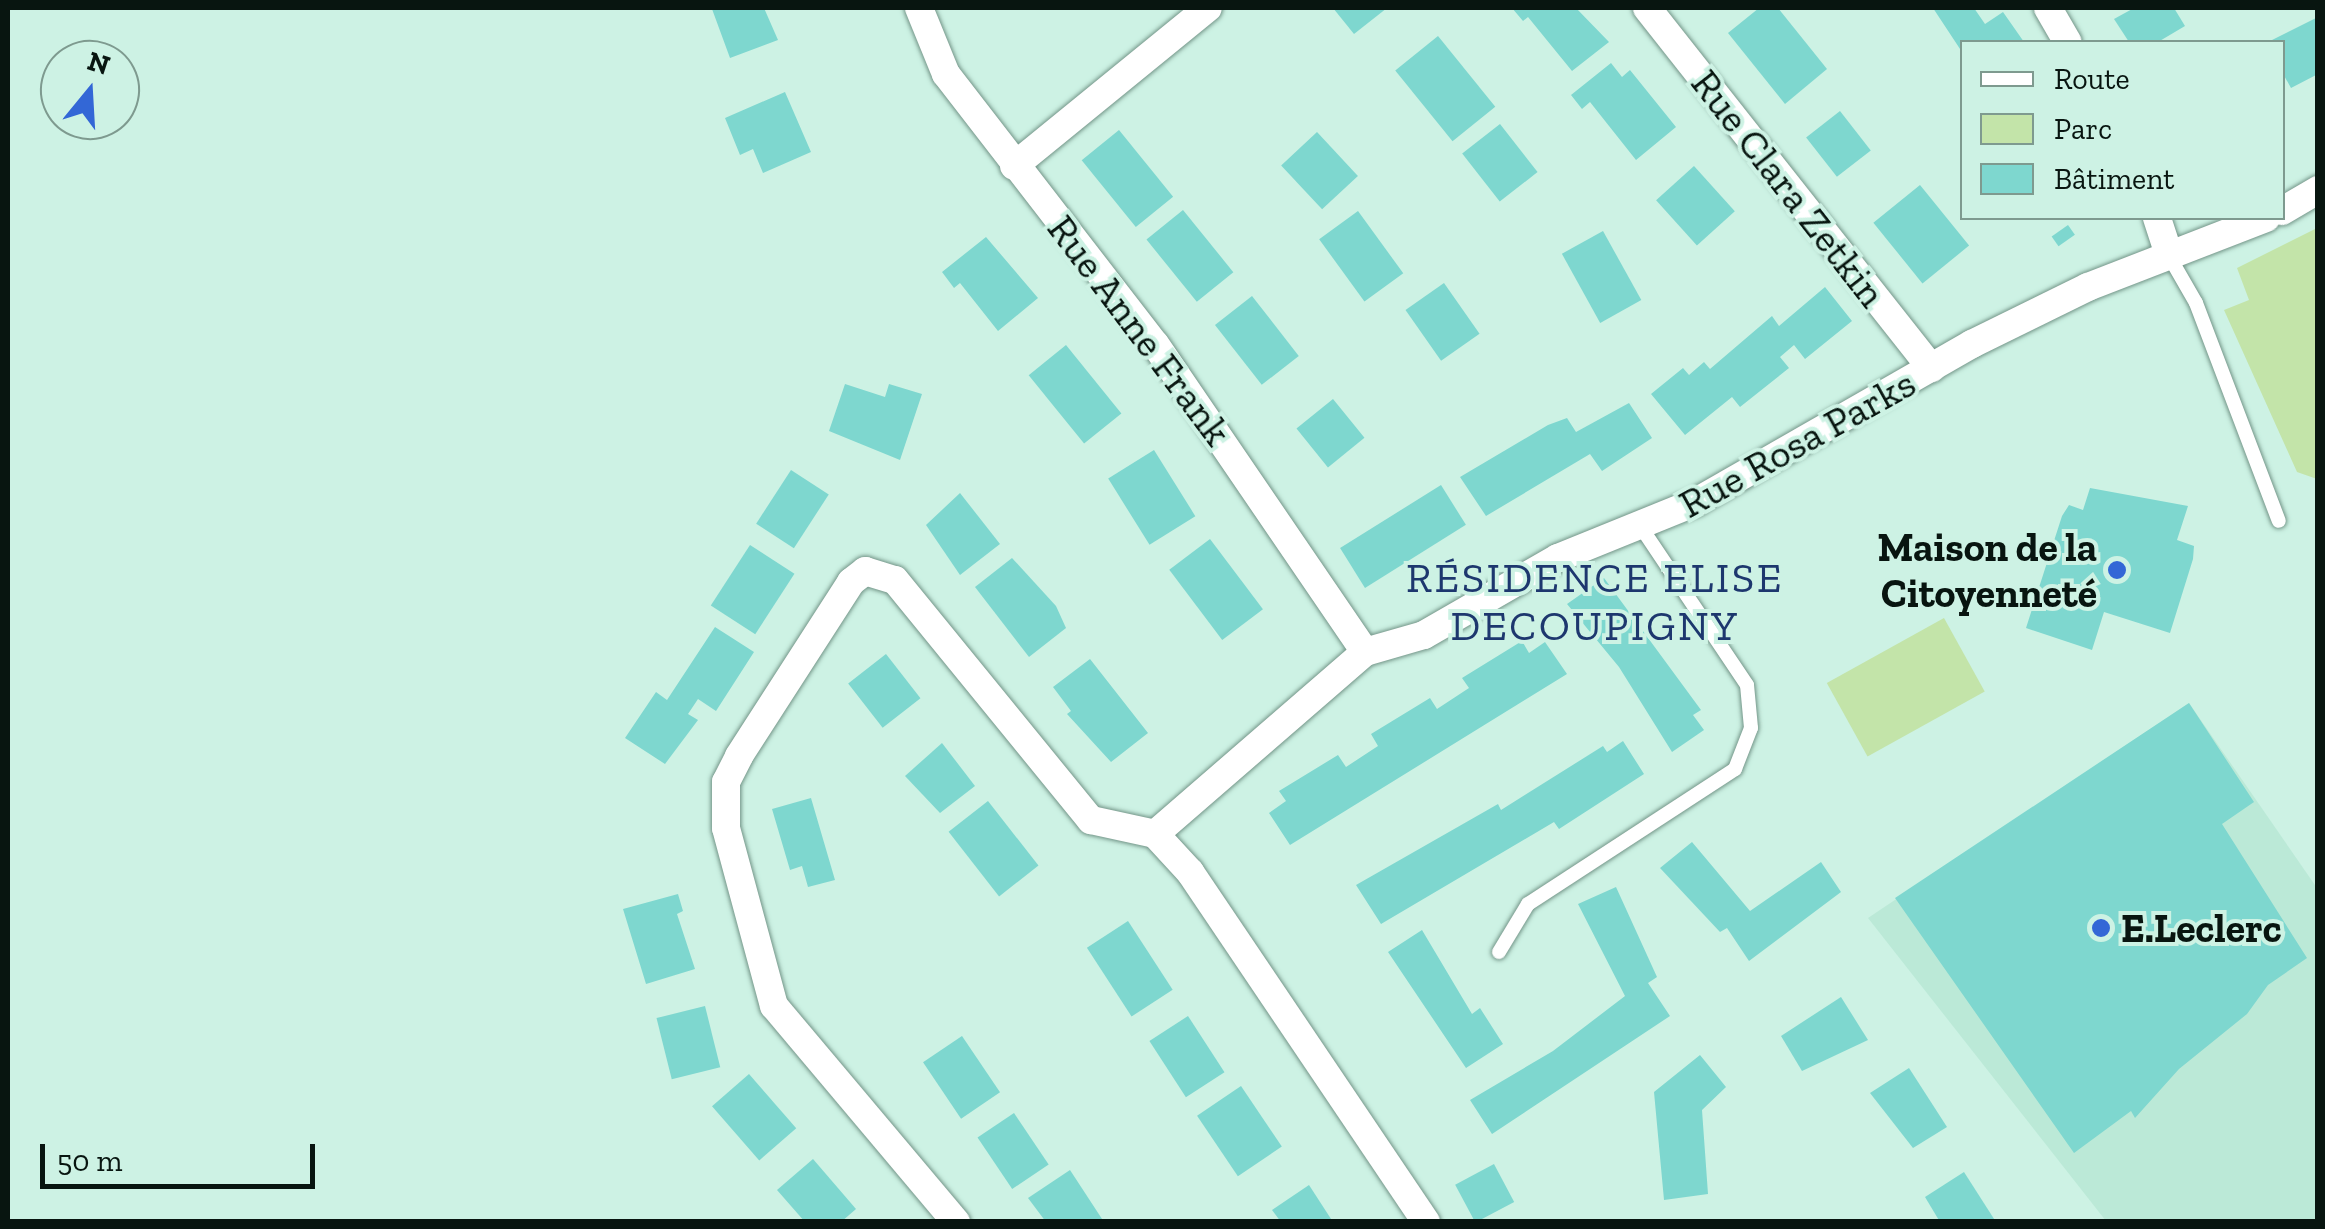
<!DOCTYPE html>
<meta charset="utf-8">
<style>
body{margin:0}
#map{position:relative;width:2325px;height:1229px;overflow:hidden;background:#cdf2e4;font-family:"Zilla Slab",serif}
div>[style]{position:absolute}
.built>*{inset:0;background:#bbe9d7}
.green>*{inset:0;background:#c3e4a9;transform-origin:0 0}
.building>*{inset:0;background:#7ed7cf;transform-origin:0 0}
.roads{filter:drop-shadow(0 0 2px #739588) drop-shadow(0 0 2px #739588)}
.lane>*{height:14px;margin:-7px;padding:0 7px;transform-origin:7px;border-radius:7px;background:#fff}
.street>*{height:28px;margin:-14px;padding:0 14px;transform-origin:14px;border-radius:14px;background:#fff}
.dots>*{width:28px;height:28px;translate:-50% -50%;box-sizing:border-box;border:5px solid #cdf2e4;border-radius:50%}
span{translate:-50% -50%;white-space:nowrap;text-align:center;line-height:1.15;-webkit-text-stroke:8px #cdf2e4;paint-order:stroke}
.street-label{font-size:40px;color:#081510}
.poi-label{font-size:40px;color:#081510;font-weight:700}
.right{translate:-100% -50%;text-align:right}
.left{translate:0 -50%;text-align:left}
.neighbourhood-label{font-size:42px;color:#1d376e;letter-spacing:2.5px}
.frame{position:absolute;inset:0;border:10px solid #081510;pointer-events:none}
.legend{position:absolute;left:1960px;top:40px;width:325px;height:180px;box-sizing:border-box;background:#cdf2e4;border:2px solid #7e9a8f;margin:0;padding:12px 18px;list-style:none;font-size:30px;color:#081510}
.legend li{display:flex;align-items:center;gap:20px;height:50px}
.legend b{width:50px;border:2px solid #7e9a8f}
.north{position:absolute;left:40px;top:40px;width:100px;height:100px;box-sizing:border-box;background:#cdf2e4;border:2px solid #7e9a8f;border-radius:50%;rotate:18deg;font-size:28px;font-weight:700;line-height:40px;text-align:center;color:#081510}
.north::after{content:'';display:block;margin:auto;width:35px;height:45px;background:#3367d6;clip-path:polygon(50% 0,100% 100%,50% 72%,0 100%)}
.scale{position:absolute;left:40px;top:1144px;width:275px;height:45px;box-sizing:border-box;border:5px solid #081510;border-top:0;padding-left:12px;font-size:30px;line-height:35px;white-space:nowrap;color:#081510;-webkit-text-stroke:8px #cdf2e4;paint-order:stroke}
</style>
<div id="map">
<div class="built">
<div style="clip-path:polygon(2189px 703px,2317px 888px,2317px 1221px,2106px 1221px,1868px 918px)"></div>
</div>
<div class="green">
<div style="clip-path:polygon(2317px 228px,2317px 479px,2297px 472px,2224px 310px,2249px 300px,2237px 268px)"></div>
<div style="left:1944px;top:618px;width:84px;height:134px;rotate:61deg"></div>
</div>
<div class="building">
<div style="clip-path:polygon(703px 8px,764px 8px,778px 40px,730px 58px,712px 9px)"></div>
<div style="clip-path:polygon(1333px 8px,1387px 8px,1354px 34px)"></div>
<div style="clip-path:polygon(1512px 8px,1576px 8px,1609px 42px,1572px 71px,1528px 17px,1523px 21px)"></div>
<div style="clip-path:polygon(1759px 8px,1778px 8px,1827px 69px,1785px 104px,1728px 33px)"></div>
<div style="clip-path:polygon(1933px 8px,1974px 8px,1985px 24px,2003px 12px,2024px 42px,1962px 42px,1962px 52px)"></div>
<div style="clip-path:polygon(2134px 8px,2174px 8px,2185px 26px,2158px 42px,2129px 42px,2114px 19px)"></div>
<div style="clip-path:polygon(2318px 17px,2318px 74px,2291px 88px,2282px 72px,2282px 42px,2268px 42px)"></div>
<div style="left:1438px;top:36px;width:91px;height:55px;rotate:51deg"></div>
<div style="clip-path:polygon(1611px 63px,1622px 77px,1630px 70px,1676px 127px,1636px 160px,1590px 102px,1582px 109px,1571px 95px)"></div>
<div style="clip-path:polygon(785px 92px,811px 152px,763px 173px,753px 149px,740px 155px,725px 118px)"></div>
<div style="left:1840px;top:111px;width:50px;height:43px;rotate:52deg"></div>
<div style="left:1500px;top:124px;width:61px;height:48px;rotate:52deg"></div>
<div style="left:1119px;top:130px;width:86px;height:48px;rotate:51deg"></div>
<div style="left:1317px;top:132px;width:60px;height:49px;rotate:47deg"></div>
<div style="left:1694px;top:166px;width:61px;height:51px;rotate:48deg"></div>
<div style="left:1920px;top:185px;width:78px;height:60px;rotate:51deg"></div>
<div style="left:1183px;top:210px;width:80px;height:47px;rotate:51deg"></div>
<div style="left:1358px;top:211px;width:77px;height:48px;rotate:54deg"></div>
<div style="left:2068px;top:225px;width:12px;height:20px;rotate:55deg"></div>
<div style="left:1603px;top:231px;width:79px;height:47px;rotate:61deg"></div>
<div style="clip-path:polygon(986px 237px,1038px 298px,998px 331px,960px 283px,954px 288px,942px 272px)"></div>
<div style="left:1444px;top:283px;width:62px;height:47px;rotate:55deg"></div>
<div style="clip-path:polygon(1825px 287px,1852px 321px,1805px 359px,1794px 345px,1780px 357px,1789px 368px,1740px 407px,1732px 397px,1685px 435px,1651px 394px,1683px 368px,1689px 375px,1704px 362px,1710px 369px,1772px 316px,1779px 326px)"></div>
<div style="left:1252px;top:296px;width:76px;height:47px;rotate:52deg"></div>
<div style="left:1066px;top:345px;width:88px;height:48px;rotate:51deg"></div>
<div style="clip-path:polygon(845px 384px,885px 397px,889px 384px,922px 394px,900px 460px,829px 431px)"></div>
<div style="left:1333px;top:399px;width:50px;height:47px;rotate:51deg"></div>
<div style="clip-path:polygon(1629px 403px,1652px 438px,1602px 471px,1590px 454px,1486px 516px,1460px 477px,1548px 425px,1567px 418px,1576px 432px)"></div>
<div style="left:1154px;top:450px;width:78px;height:54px;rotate:58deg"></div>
<div style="left:791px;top:470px;width:45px;height:64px;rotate:33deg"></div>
<div style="left:1441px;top:485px;width:47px;height:119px;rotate:58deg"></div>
<div style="clip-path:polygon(2090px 488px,2188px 506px,2177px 540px,2194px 546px,2193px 559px,2170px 633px,2104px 612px,2092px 650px,2026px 628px,2062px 516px,2069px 505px,2083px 510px)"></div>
<div style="clip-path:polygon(960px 493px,1000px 544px,960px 575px,926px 525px)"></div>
<div style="left:1210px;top:539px;width:88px;height:51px;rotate:53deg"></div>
<div style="left:750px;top:545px;width:53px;height:72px;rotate:33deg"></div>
<div style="clip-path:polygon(1012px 558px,1056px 606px,1066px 628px,1029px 657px,975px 587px)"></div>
<div style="clip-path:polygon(1604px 578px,1701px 710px,1693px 715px,1704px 730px,1672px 752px,1619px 667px,1567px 604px)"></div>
<div style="clip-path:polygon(715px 627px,754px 652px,716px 711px,698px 699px,688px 714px,698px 720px,665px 764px,625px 738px,656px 692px,667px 700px)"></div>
<div style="clip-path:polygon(1522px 641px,1529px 653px,1545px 642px,1567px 674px,1290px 845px,1269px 813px,1286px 801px,1279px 791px,1338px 755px,1346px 767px,1378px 746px,1371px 734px,1430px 698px,1437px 709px,1469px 688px,1462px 678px)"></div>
<div style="left:886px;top:654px;width:56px;height:48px;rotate:52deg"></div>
<div style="clip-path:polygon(1090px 659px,1148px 733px,1111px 762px,1067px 714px,1071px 711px,1053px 687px)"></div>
<div style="clip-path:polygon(2189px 703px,2254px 802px,2222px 824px,2307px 958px,2268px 985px,2247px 1014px,2179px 1069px,2135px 1118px,2131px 1111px,2074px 1153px,1895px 898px)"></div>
<div style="clip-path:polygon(1623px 741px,1644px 774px,1559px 829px,1554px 822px,1381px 924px,1356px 885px,1498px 804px,1501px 810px,1603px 746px,1607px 752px)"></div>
<div style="clip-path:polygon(942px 743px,975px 786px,940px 813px,905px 776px)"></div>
<div style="clip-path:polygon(811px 798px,835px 880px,808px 887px,802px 866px,790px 870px,772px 809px)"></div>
<div style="left:988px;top:801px;width:82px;height:50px;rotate:52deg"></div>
<div style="clip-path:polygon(1692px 842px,1750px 911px,1821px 862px,1841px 892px,1749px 961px,1727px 928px,1720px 932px,1660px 868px)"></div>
<div style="clip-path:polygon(1616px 887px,1657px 977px,1648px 983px,1670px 1016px,1492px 1134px,1470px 1100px,1553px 1051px,1625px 996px,1578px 904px)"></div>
<div style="clip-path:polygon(678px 894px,683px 911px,677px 914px,695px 969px,646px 984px,623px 909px)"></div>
<div style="left:1128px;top:921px;width:82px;height:49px;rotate:57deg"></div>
<div style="clip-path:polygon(1422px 930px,1472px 1014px,1480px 1008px,1503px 1044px,1466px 1068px,1388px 952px)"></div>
<div style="clip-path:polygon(1841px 997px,1868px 1040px,1802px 1071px,1781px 1036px)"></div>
<div style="left:705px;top:1006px;width:63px;height:50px;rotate:76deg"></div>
<div style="left:1188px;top:1016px;width:67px;height:46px;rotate:57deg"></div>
<div style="left:962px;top:1036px;width:68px;height:47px;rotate:56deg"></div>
<div style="clip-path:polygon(1700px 1055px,1726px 1087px,1702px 1110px,1708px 1194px,1664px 1200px,1654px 1092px)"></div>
<div style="clip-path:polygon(1909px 1068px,1947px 1127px,1913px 1148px,1870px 1093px)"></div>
<div style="left:749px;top:1074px;width:72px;height:49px;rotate:49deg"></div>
<div style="left:1241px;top:1086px;width:73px;height:53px;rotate:56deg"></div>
<div style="left:1014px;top:1113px;width:62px;height:44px;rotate:56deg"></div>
<div style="clip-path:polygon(813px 1159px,856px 1209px,841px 1222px,805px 1222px,777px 1190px)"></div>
<div style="left:1494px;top:1164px;width:43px;height:44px;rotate:62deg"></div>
<div style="clip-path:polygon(1070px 1170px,1104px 1222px,1046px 1222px,1028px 1198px)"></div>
<div style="clip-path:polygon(1964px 1172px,1996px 1222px,1940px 1222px,1925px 1197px)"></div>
<div style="clip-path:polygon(1309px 1185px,1333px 1222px,1281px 1222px,1272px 1210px)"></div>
</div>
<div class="roads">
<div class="lane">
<div style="left:2169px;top:256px;width:54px;rotate:60.1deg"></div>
<div style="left:2196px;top:303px;width:233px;rotate:69.2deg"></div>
<div style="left:1499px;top:952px;width:56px;rotate:-58.9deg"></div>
<div style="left:1528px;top:904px;width:247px;rotate:-33.1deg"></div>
<div style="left:1735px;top:769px;width:44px;rotate:-68.7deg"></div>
<div style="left:1751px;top:728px;width:43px;rotate:-95.3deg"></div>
<div style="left:1747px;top:685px;width:188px;rotate:-123.9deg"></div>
</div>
<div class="street">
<div style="left:919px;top:8px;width:71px;rotate:67.8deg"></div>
<div style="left:946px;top:74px;width:341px;rotate:52.3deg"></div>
<div style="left:1155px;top:344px;width:373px;rotate:55.7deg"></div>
<div style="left:1647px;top:8px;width:459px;rotate:51.7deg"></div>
<div style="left:2048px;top:8px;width:39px;rotate:60deg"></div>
<div style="left:1014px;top:166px;width:250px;rotate:-39.2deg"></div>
<div style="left:2282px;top:211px;width:42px;rotate:-30.3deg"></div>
<div style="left:2157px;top:218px;width:40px;rotate:72deg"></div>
<div style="left:1155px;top:834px;width:278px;rotate:-40.9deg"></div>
<div style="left:1365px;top:652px;width:61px;rotate:-16.1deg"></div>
<div style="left:1424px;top:635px;width:155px;rotate:-29.9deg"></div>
<div style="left:1558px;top:558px;width:149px;rotate:-22.1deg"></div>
<div style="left:1696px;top:502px;width:318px;rotate:-29.8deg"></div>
<div style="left:1972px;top:344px;width:129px;rotate:-26.2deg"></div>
<div style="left:2088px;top:287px;width:191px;rotate:-21.2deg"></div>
<div style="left:1155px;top:834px;width:52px;rotate:47.4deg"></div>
<div style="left:1190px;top:872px;width:422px;rotate:56deg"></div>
<div style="left:956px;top:1222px;width:282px;rotate:-130.1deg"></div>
<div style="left:774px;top:1006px;width:184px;rotate:-105.1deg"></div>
<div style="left:726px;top:828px;width:46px;rotate:-90deg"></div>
<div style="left:726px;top:782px;width:29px;rotate:-63deg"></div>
<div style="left:739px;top:756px;width:207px;rotate:-57.2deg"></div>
<div style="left:851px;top:582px;width:18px;rotate:-38deg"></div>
<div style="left:865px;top:571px;width:31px;rotate:17deg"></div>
<div style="left:895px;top:580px;width:310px;rotate:50.8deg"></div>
<div style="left:1091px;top:820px;width:66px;rotate:12.3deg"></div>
</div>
</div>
<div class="dots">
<div style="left:2117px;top:570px;background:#3367d6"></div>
<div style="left:2101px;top:928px;background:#3367d6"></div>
</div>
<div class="street-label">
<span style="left:1789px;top:188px;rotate:52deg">Rue Clara Zetkin</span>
<span style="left:1140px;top:330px;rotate:53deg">Rue Anne Frank</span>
<span style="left:1797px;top:443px;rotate:-29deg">Rue Rosa Parks</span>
</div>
<div class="poi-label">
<span class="right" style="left:2097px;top:570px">Maison de la<br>Citoyenneté</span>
<span class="left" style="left:2121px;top:928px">E.Leclerc</span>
</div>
<div class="neighbourhood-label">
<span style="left:1595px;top:602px">RÉSIDENCE ELISE<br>DECOUPIGNY</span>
</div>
<div class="frame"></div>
<ul class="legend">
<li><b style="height:12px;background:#fff"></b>Route</li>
<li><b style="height:28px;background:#c3e4a9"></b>Parc</li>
<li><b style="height:28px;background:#7ed7cf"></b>Bâtiment</li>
</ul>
<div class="north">N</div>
<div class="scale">50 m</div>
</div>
